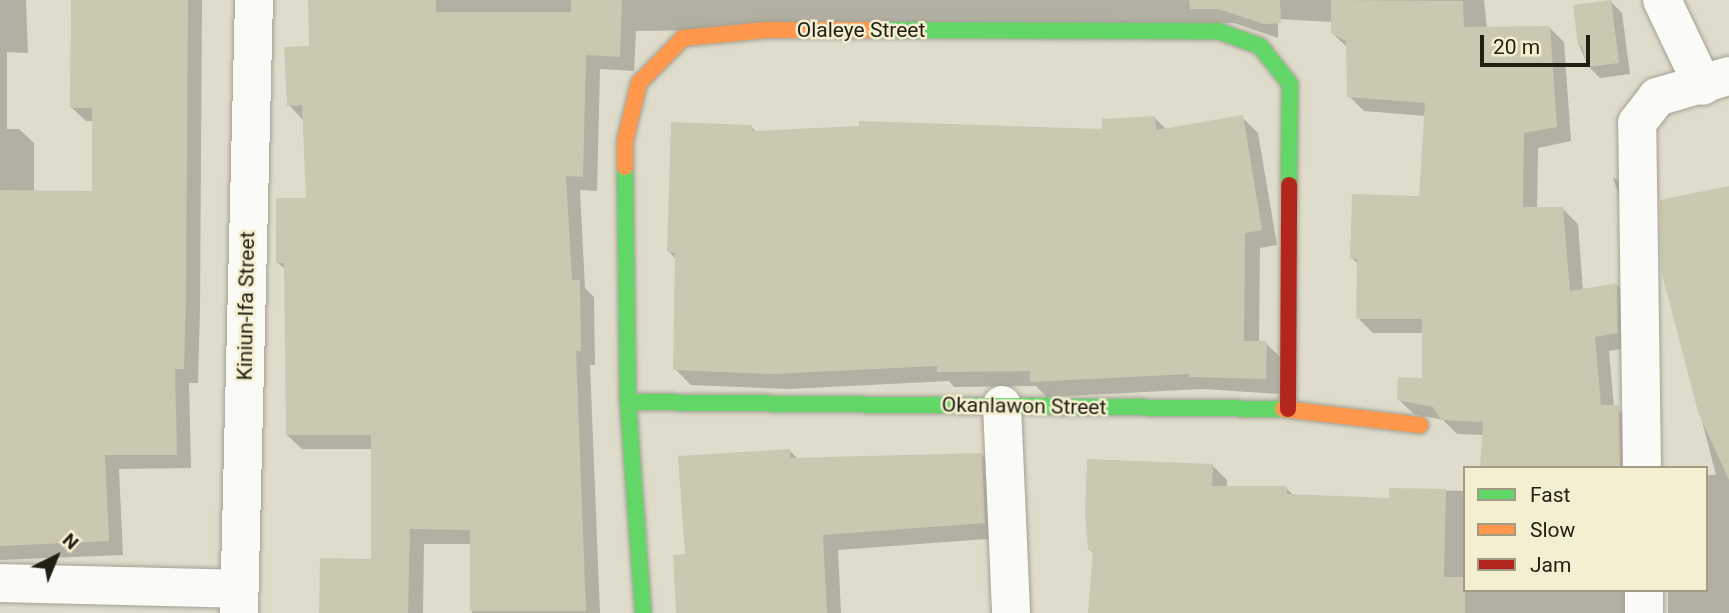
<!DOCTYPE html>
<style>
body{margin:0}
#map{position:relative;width:1729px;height:613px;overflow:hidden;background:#dfdccb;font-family:Roboto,sans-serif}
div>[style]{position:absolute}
.shadow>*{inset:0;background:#0003}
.building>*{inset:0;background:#cbc8b1}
.roads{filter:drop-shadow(0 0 2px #a2a193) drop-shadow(0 0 2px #a2a193)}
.street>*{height:38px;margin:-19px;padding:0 19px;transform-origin:19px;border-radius:19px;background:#fafaf7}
.fast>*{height:16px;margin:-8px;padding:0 8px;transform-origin:8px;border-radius:8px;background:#63d668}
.slow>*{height:16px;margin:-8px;padding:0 8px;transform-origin:8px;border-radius:8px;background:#ff974d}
.jam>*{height:16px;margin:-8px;padding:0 8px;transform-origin:8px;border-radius:8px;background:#b3261e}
span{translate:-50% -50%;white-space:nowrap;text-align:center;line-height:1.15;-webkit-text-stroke:5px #f4efd0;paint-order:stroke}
.street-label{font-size:21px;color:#211f14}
.legend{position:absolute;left:1463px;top:466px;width:245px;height:126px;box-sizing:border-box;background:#f4efd0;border:2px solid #a09c85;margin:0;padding:9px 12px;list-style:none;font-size:21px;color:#211f14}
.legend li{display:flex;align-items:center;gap:14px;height:35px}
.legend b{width:35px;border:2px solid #a09c85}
.north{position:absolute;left:21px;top:522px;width:70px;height:70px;-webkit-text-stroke:5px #f4efd0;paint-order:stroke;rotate:43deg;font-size:19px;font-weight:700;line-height:28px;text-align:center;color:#211f14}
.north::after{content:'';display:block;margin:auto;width:24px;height:32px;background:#211f14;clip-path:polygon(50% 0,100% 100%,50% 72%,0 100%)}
.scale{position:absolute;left:1480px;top:35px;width:110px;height:32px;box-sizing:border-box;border:4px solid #211f14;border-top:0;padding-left:9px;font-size:21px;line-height:24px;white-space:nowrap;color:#211f14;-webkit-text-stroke:5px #f4efd0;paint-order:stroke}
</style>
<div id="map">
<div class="shadow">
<div style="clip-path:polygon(0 0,26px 0,28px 53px,7px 52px,7px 129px,19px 129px,34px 143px,34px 192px,94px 193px,94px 121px,86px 121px,71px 107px,72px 0,202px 0,200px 309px,198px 383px,189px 383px,191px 468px,119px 469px,123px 555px,0 560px)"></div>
<div style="clip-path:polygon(310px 0,1484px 0,1487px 28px,1549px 27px,1564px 42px,1571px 141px,1538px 148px,1537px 209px,1563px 209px,1578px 224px,1583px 291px,1617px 285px,1632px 300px,1632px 347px,1609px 351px,1614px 407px,1633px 422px,1636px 468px,1482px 468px,1484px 435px,1457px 434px,1443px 420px,1414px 414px,1399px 400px,1424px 379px,1424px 333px,1373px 333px,1358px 318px,1359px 265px,1352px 258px,1421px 197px,1426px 116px,1364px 111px,1349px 96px,1348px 48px,1332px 33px,1333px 22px,1278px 19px,1278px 38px,1234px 23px,636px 31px,634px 71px,600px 69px,597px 191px,580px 190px,585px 288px,594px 297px,595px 365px,590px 365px,600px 613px,472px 613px,471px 544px,424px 544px,423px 613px,320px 613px,373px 561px,373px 449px,302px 449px,287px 435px,286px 270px,278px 263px,307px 200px,303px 120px,289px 105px,311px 48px)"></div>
<div style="clip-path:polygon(1611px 2px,1622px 13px,1630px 74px,1600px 78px,1588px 66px,1579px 45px)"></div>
<div style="clip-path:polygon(1242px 117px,1258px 133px,1277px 245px,1260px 248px,1259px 343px,1266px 343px,1281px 358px,1281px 394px,1203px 389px,1047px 397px,1036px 386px,954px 387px,949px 381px,789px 389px,691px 385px,675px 369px,676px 259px,669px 252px,751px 127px,757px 132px,1104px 131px,1155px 118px,1167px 130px)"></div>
<div style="clip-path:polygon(1613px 177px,1627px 188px,1627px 202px,1618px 193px)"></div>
<div style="clip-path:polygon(1729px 188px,1729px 613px,1668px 613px,1668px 590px,1706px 590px,1706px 475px,1716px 475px,1663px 269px)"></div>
<div style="clip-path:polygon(789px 450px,798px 459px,982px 455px,997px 471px,1000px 538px,838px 550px,841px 613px,678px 613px,687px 556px)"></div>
<div style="clip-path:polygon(1212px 465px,1227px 480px,1227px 487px,1286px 488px,1294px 496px,1391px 500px,1391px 489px,1465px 491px,1465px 590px,1646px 590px,1638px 613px,1090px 613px,1094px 554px,1090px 549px)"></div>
</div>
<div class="building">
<div style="clip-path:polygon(71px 0,188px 0,186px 294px,184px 369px,175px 369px,177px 455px,105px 455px,109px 541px,0 546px,0 190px,92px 191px,92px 108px,70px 108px)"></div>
<div style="clip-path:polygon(308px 0,436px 0,436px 12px,571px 12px,571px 0,622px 0,620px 57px,586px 55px,583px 177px,566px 176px,572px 280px,580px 280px,581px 351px,576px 351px,586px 611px,470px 611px,470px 530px,410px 529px,408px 613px,319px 613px,320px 558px,371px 559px,371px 435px,286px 435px,284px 263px,276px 263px,276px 198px,306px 198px,302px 105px,287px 106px,284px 47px,309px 46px)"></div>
<div style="clip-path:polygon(1189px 0,1280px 0,1281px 23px,1264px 24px,1218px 9px,1190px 9px)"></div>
<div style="clip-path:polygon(1331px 0,1463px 1px,1464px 27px,1550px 26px,1557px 127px,1524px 133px,1523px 207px,1563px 207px,1570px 291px,1617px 283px,1618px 333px,1595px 337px,1601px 405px,1619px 405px,1620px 467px,1480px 468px,1483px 422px,1441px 420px,1433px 407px,1397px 400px,1398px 377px,1422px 378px,1422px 319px,1356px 319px,1357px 259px,1350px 259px,1352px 194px,1419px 196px,1425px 103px,1347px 97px,1346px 41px,1331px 33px)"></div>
<div style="clip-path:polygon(1611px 0,1619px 63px,1587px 67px,1582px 45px,1578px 46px,1573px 5px)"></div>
<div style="clip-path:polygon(1243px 115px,1262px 230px,1245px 233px,1244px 341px,1267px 341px,1266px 379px,1189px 377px,1189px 374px,1030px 382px,1030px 371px,937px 372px,937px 366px,772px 374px,673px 370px,675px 253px,667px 252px,671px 122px,752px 125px,752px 131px,859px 126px,859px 121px,1102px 129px,1102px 119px,1155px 116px,1156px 130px)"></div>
<div style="clip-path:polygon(1729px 186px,1729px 480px,1698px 412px,1661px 270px,1660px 200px)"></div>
<div style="clip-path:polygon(790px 449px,790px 458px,982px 453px,985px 523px,823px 535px,827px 613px,676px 613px,673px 555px,685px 554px,678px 456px)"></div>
<div style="clip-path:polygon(1087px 459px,1213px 464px,1212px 486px,1287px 486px,1287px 494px,1389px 498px,1389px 488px,1446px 489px,1444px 577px,1465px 577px,1465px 613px,1088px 613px,1093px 550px,1088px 550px,1085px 513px)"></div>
</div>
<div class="roads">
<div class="street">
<div style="left:1662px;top:0;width:95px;rotate:64.5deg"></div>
<div style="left:1002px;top:405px;width:208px;rotate:87.5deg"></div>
<div style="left:1642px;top:468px;width:345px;rotate:-90.8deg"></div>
<div style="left:1637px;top:123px;width:33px;rotate:-52deg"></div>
<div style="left:1657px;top:97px;width:75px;rotate:-16.3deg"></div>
<div style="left:0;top:583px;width:239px;rotate:1.4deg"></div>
<div style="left:1644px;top:590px;width:23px;rotate:90deg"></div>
<div style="left:239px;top:613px;width:613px;rotate:-88.6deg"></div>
</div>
<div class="fast">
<div style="left:871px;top:30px;width:347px;rotate:0.2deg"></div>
<div style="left:1218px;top:31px;width:45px;rotate:19.7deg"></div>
<div style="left:1260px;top:46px;width:48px;rotate:51.7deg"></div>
<div style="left:1290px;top:84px;width:101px;rotate:90.6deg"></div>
<div style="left:625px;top:167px;width:235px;rotate:89.3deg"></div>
<div style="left:628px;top:402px;width:212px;rotate:85.9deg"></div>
<div style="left:628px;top:402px;width:655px;rotate:0.61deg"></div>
</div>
<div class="slow">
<div style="left:625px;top:167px;width:26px;rotate:-90deg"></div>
<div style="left:625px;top:141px;width:60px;rotate:-76.4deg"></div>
<div style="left:639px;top:83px;width:63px;rotate:-45.6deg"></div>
<div style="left:683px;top:38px;width:83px;rotate:-5.5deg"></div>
<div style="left:766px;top:30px;width:105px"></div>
<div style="left:1283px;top:409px;width:138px;rotate:6.7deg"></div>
</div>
<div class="jam">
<div style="left:1288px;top:409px;width:224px;rotate:-89.7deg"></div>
</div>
</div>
<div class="street-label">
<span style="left:861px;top:30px">Olaleye Street</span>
<span style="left:246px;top:306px;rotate:-89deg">Kiniun-Ifa Street</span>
<span style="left:1024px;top:406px;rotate:1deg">Okanlawon Street</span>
</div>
<ul class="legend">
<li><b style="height:9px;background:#63d668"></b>Fast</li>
<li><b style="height:9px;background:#ff974d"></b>Slow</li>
<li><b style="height:9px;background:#b3261e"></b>Jam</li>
</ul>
<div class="north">N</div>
<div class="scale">20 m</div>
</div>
